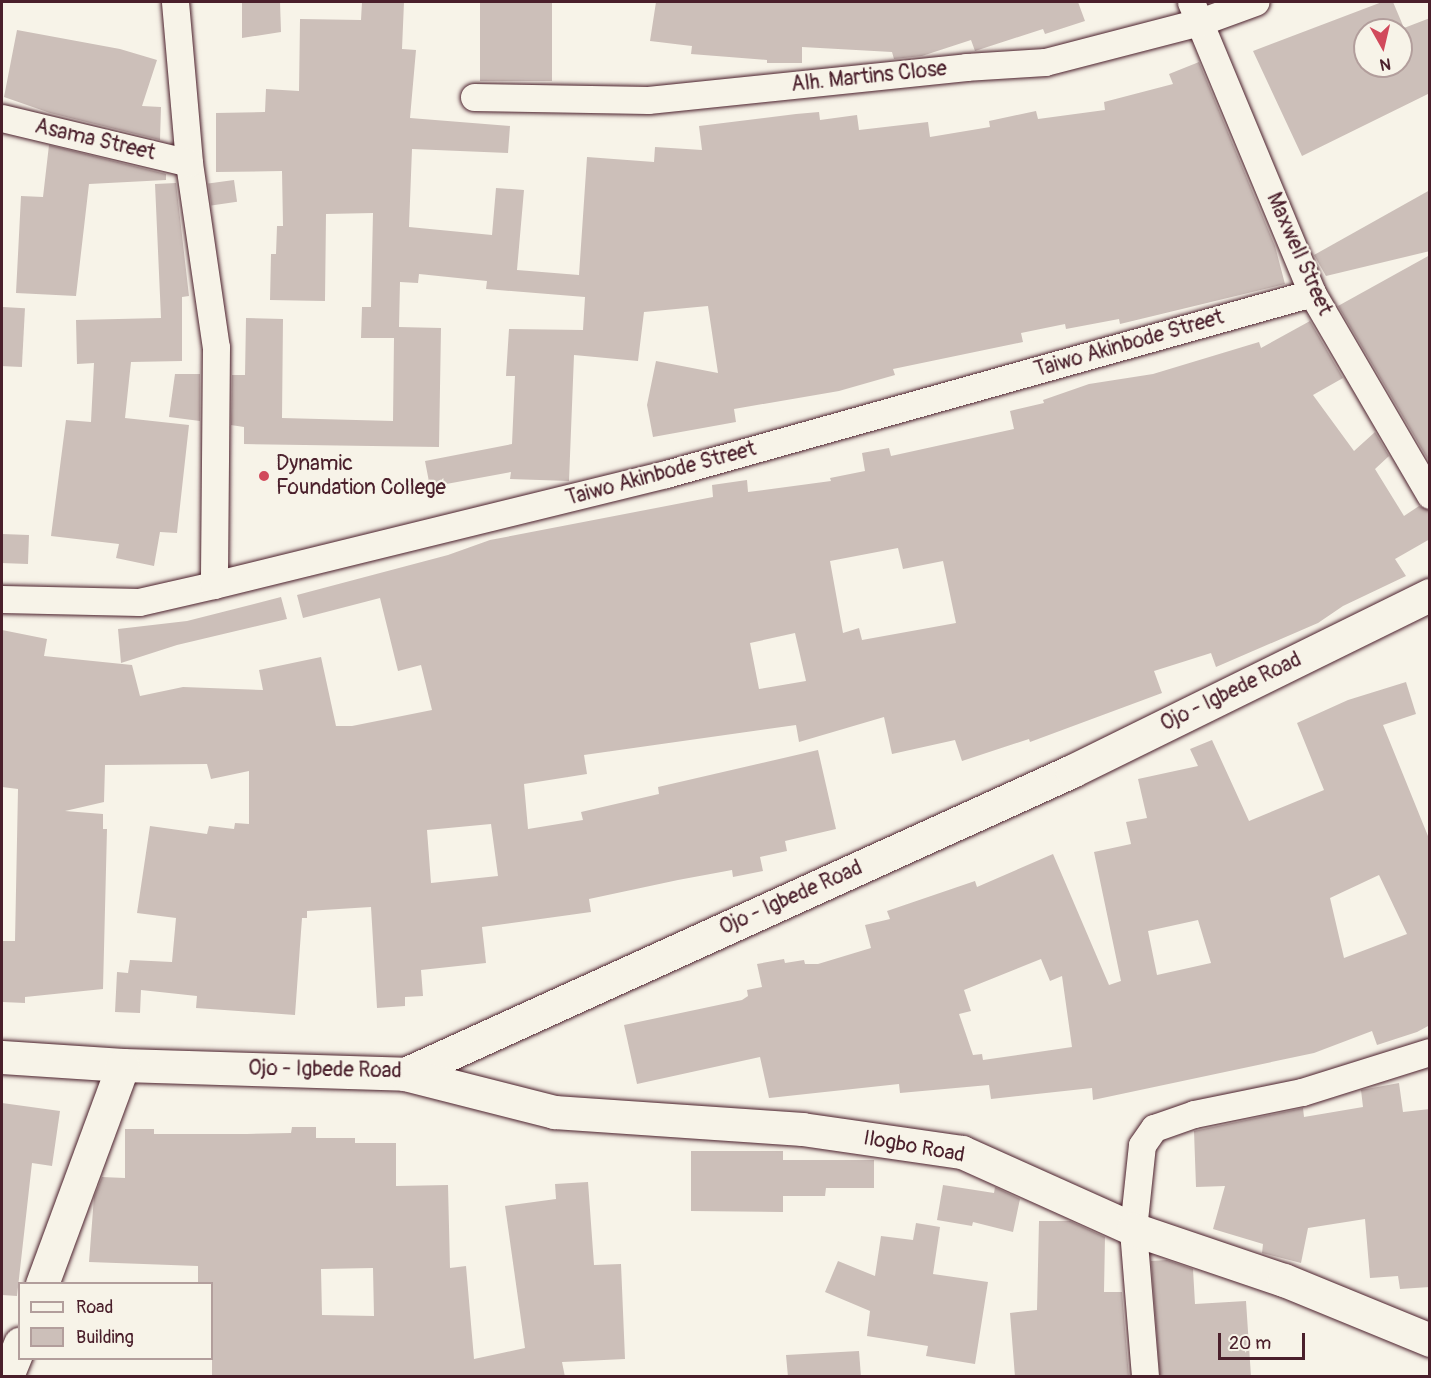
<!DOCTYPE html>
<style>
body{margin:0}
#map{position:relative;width:1431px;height:1378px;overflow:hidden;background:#f7f3e8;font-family:Pangolin,sans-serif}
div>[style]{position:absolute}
.building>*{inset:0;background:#ccbfb9;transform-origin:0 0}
.roads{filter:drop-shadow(0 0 2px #4a1f2b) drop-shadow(0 0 2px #4a1f2b)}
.minor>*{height:27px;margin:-13.5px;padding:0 13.5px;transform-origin:13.5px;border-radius:13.5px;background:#f7f3e8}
.secondary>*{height:33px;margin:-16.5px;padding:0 16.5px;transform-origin:16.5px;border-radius:16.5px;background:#f7f3e8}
.dots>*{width:16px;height:16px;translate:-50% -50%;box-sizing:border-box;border:3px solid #f7f3e8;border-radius:50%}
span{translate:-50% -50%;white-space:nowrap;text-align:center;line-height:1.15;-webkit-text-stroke:4.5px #f7f3e8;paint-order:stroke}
.street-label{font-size:21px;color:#4a1f2b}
.poi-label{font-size:21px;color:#4a1f2b}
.left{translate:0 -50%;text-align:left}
.frame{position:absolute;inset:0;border:3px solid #4a1f2b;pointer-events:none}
.legend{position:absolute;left:18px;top:1282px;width:195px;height:78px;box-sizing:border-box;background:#f7f3e8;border:2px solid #b29e9c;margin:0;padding:8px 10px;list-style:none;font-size:18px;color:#4a1f2b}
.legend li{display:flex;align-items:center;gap:12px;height:30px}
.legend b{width:30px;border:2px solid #b29e9c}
.north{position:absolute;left:1353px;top:18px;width:60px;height:60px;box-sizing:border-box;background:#f7f3e8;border:2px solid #b29e9c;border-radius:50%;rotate:172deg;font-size:16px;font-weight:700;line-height:24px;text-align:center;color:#4a1f2b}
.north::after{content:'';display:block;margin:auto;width:21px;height:27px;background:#d1495b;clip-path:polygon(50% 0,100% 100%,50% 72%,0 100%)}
.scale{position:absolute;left:1218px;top:1333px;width:87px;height:27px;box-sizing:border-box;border:3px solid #4a1f2b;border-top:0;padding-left:8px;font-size:18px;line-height:21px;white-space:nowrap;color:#4a1f2b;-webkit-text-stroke:4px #f7f3e8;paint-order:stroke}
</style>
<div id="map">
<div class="building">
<div style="clip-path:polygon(242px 2px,280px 2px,281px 32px,242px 38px)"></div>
<div style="clip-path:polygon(362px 2px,404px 2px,402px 49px,416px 50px,410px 118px,510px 126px,508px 153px,412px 149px,409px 227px,492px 235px,496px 188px,524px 190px,517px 270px,579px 275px,587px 157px,654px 162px,655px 147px,702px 150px,699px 126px,796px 114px,819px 112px,820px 120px,857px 115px,859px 130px,928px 122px,930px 137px,990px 127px,989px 121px,1036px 111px,1038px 119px,1105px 110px,1104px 102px,1173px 84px,1169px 74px,1199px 62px,1275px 246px,1285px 284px,1120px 324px,1119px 319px,1066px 329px,1065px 324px,1021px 333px,1023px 342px,893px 369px,895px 375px,839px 391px,734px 409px,736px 422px,653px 437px,647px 405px,656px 361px,718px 373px,708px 306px,644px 312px,638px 361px,574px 355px,569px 481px,510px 479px,511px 472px,430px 487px,425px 461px,512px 444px,515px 376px,506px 376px,509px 329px,583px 330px,585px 297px,486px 289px,487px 281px,419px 274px,418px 283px,400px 282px,399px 327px,441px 328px,439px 447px,244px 444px,244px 427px,231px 425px,232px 375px,245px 375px,246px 318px,283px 319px,282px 418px,393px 421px,394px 338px,361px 338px,362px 307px,371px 307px,373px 213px,326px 214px,325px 301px,270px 300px,271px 254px,276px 254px,277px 226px,283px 226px,282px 171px,216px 172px,216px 113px,265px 112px,266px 89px,299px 91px,300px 19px,361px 20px)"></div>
<div style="left:480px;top:2px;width:72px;height:79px"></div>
<div style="clip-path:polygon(656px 2px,1078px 2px,1085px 21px,1045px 34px,1043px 29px,975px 51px,971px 40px,922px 56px,894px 59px,892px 52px,802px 47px,802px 63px,767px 63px,767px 60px,691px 54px,692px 46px,650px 41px)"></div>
<div style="clip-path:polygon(evenodd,1382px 2px,1393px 2px,1404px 28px,1430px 18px,1430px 93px,1302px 156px,1253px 51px,1382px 2px,1365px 30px,1401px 30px,1401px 66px,1365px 66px,1365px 30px)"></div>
<div style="clip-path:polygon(17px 30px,120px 49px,157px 60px,142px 106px,161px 107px,160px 140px,50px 113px,4px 97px)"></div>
<div style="clip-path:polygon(49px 145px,166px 174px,166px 180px,89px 184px,76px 296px,16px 293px,21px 196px,43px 197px)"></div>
<div style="left:234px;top:180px;width:22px;height:26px;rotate:82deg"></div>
<div style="clip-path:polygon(176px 183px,189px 296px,182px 297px,182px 361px,131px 362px,125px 418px,189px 425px,177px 533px,160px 532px,154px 566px,116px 558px,119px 544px,51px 536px,66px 420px,91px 422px,94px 363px,77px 364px,76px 320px,161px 318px,155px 184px)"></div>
<div style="clip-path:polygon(1430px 190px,1430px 251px,1326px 276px,1314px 255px)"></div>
<div style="clip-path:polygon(1430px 255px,1430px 463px,1338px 306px)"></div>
<div style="left:3px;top:307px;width:22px;height:59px;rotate:3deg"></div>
<div style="clip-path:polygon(evenodd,1310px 321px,1343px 378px,1313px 395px,1354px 451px,1375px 432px,1389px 456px,1375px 469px,1404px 516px,1419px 506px,1430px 511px,1430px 539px,1395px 559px,1406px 576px,1343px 606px,1318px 623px,1216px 667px,1211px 653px,1154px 671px,1162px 693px,1030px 742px,1029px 739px,962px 761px,955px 740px,892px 754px,884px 717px,799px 742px,796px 725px,584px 755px,587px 774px,524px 784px,528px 829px,583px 820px,581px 812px,659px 794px,658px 787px,818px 750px,836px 829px,785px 841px,787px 851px,760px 857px,763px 871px,733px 877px,732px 870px,678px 880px,589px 899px,591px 912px,482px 927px,486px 963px,421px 970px,423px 996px,405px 997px,405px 1006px,377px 1008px,371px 907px,307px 911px,307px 918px,302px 918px,295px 1015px,196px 1008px,197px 996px,141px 990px,140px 1013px,115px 1012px,117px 972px,128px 973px,130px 960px,172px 962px,176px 918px,137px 913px,150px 826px,207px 834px,209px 826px,234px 829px,235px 823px,249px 824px,249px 771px,211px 779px,207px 764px,105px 765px,104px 802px,65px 811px,103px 814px,103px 829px,107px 829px,103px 989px,25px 997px,25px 1003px,2px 1002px,2px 941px,15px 941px,18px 789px,2px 787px,2px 630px,47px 639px,44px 656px,132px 665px,140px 696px,183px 687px,263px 690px,259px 670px,321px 657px,336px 726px,352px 726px,432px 710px,421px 665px,398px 671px,380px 598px,303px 618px,297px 595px,448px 555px,490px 540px,713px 497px,712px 485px,747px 480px,748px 492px,831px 481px,830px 478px,865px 471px,862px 453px,889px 448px,891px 456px,1014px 429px,1010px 411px,1044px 403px,1043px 400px,1089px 384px,1153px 374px,1259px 342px,1261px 348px,1310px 321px,898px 548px,903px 569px,943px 561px,956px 623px,862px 640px,859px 628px,843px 633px,830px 561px,898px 548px,1310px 321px,795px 633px,806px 681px,759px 689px,750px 643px,795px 633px,1310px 321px,491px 824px,498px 876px,431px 883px,427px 830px,491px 824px)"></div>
<div style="clip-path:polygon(175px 374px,200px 374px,200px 421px,169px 417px)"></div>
<div style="left:2px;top:534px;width:27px;height:29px;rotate:2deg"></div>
<div style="clip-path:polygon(281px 597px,287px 619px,177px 645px,121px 663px,118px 629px,187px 621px)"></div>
<div style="clip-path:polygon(evenodd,1406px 682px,1416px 714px,1383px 725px,1430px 841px,1430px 1025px,1417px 1032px,1377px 1045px,1372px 1031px,1314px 1053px,1093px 1100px,1092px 1088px,991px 1099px,989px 1085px,900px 1093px,899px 1084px,769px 1098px,760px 1057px,637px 1084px,624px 1025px,742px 1000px,748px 996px,747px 990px,762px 987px,757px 964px,784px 959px,785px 963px,804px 960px,805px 964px,818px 964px,871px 948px,865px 925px,890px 919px,887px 911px,975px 881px,977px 887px,1053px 854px,1109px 985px,1121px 981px,1094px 852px,1131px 844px,1126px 822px,1147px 818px,1138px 779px,1198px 766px,1190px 749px,1212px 740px,1249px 821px,1324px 790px,1297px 723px,1348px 700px,1406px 682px,1379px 875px,1407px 934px,1344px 958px,1330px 898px,1379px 875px,1406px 682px,1198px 920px,1211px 963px,1157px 975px,1148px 931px,1198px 920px,1406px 682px,1041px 959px,1050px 981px,1062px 976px,1072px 1047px,983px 1060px,982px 1054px,973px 1055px,959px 1014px,971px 1011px,964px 990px,1041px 959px)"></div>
<div style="clip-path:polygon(1399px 1083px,1403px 1112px,1430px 1109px,1430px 1287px,1400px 1289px,1398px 1276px,1370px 1278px,1365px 1219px,1308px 1228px,1301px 1263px,1262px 1253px,1263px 1244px,1213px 1229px,1225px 1186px,1196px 1187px,1194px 1131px,1303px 1108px,1304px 1117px,1363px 1107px,1361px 1090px)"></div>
<div style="clip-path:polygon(2px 1103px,60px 1111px,52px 1166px,32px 1163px,17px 1296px,2px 1295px)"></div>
<div style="clip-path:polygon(evenodd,292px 1127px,316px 1127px,316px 1138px,355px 1138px,355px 1143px,396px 1143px,396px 1186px,448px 1185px,450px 1268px,466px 1266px,474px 1359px,525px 1348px,505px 1206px,556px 1199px,555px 1184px,588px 1182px,594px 1265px,621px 1264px,625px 1359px,562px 1362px,565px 1377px,212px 1377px,212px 1284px,198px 1284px,198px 1266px,89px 1262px,94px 1197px,102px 1177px,125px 1178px,125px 1129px,154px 1129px,154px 1134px,247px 1134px,291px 1133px,292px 1127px,373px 1268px,374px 1316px,322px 1315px,321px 1269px,373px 1268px)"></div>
<div style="clip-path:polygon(691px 1151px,783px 1151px,783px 1160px,874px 1160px,874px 1188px,826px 1188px,825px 1196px,783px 1196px,783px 1212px,691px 1211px)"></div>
<div style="clip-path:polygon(943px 1185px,994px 1193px,995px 1187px,1020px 1199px,1013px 1232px,973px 1222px,972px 1226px,937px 1220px)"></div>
<div style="clip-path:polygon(1039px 1221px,1070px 1221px,1105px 1237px,1104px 1292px,1122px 1292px,1129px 1377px,1015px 1377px,1010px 1313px,1037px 1310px)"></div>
<div style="clip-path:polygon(916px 1223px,940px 1227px,933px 1274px,988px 1282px,975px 1364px,926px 1356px,928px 1346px,867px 1336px,870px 1311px,825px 1292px,838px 1261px,875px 1276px,881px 1236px,913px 1240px)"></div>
<div style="clip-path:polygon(1167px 1260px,1193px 1269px,1195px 1304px,1246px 1301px,1251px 1377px,1160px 1377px,1151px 1261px)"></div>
<div style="clip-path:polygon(859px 1351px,861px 1377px,788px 1377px,786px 1355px)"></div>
</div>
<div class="roads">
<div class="minor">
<div style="left:175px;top:2px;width:162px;rotate:85deg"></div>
<div style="left:189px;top:163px;width:186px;rotate:81.7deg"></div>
<div style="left:216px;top:347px;width:238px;rotate:90.5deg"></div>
<div style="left:1191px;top:2px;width:315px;rotate:67.4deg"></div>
<div style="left:1312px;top:293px;width:234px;rotate:59.7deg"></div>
<div style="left:474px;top:97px;width:174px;rotate:1deg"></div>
<div style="left:648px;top:100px;width:320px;rotate:-5.9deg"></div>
<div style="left:966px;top:67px;width:79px;rotate:-3.6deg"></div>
<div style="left:1045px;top:62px;width:160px;rotate:-14.5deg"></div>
<div style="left:1200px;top:22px;width:59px;rotate:-20deg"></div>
<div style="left:2px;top:118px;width:192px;rotate:13.5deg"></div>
<div style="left:2px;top:599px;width:137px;rotate:1.3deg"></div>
<div style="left:139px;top:602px;width:77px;rotate:-12.8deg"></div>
<div style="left:214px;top:585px;width:465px;rotate:-13.8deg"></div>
<div style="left:666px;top:474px;width:671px;rotate:-15.65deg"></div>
<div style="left:1145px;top:1376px;width:147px;rotate:-94.7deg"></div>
<div style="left:1133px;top:1229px;width:84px;rotate:-83.9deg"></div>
<div style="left:1142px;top:1145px;width:21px;rotate:-55deg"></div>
<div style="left:1154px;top:1128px;width:42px;rotate:-19.3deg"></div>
<div style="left:1194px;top:1114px;width:110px;rotate:-11.5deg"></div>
<div style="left:1302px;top:1092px;width:134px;rotate:-17.4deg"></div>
</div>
<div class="secondary">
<div style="left:2px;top:1057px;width:121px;rotate:3.8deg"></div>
<div style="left:123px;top:1065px;width:282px;rotate:1.8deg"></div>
<div style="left:405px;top:1074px;width:733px;rotate:-24.43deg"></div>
<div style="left:1072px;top:771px;width:399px;rotate:-26.2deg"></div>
<div style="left:405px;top:1074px;width:154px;rotate:14.3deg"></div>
<div style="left:554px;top:1112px;width:249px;rotate:3.9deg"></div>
<div style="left:802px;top:1129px;width:162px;rotate:8.2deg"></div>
<div style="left:962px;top:1152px;width:188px;rotate:24.2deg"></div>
<div style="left:1133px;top:1229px;width:159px;rotate:18.7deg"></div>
<div style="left:1284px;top:1280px;width:158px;rotate:22.3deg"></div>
<div style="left:42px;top:1284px;width:233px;rotate:-69.7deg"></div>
<div style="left:7px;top:1376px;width:35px;rotate:-68deg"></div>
</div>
</div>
<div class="dots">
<div style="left:264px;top:476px;background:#d1495b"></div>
</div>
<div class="street-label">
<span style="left:869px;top:77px;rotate:-6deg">Alh. Martins Close</span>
<span style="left:95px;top:140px;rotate:13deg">Asama Street</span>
<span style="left:1299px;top:254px;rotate:66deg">Maxwell Street</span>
<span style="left:1129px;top:344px;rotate:-16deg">Taiwo Akinbode Street</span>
<span style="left:661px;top:474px;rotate:-15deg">Taiwo Akinbode Street</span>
<span style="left:1231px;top:692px;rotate:-26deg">Ojo - Igbede Road</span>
<span style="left:791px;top:898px;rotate:-24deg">Ojo - Igbede Road</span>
<span style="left:325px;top:1070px;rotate:1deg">Ojo - Igbede Road</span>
<span style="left:914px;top:1147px;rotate:10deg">Ilogbo Road</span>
</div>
<div class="poi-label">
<span class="left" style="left:276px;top:476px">Dynamic<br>Foundation College</span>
</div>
<div class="frame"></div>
<ul class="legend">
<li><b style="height:8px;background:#f7f3e8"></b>Road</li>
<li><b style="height:16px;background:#ccbfb9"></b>Building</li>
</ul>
<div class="north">N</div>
<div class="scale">20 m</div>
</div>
